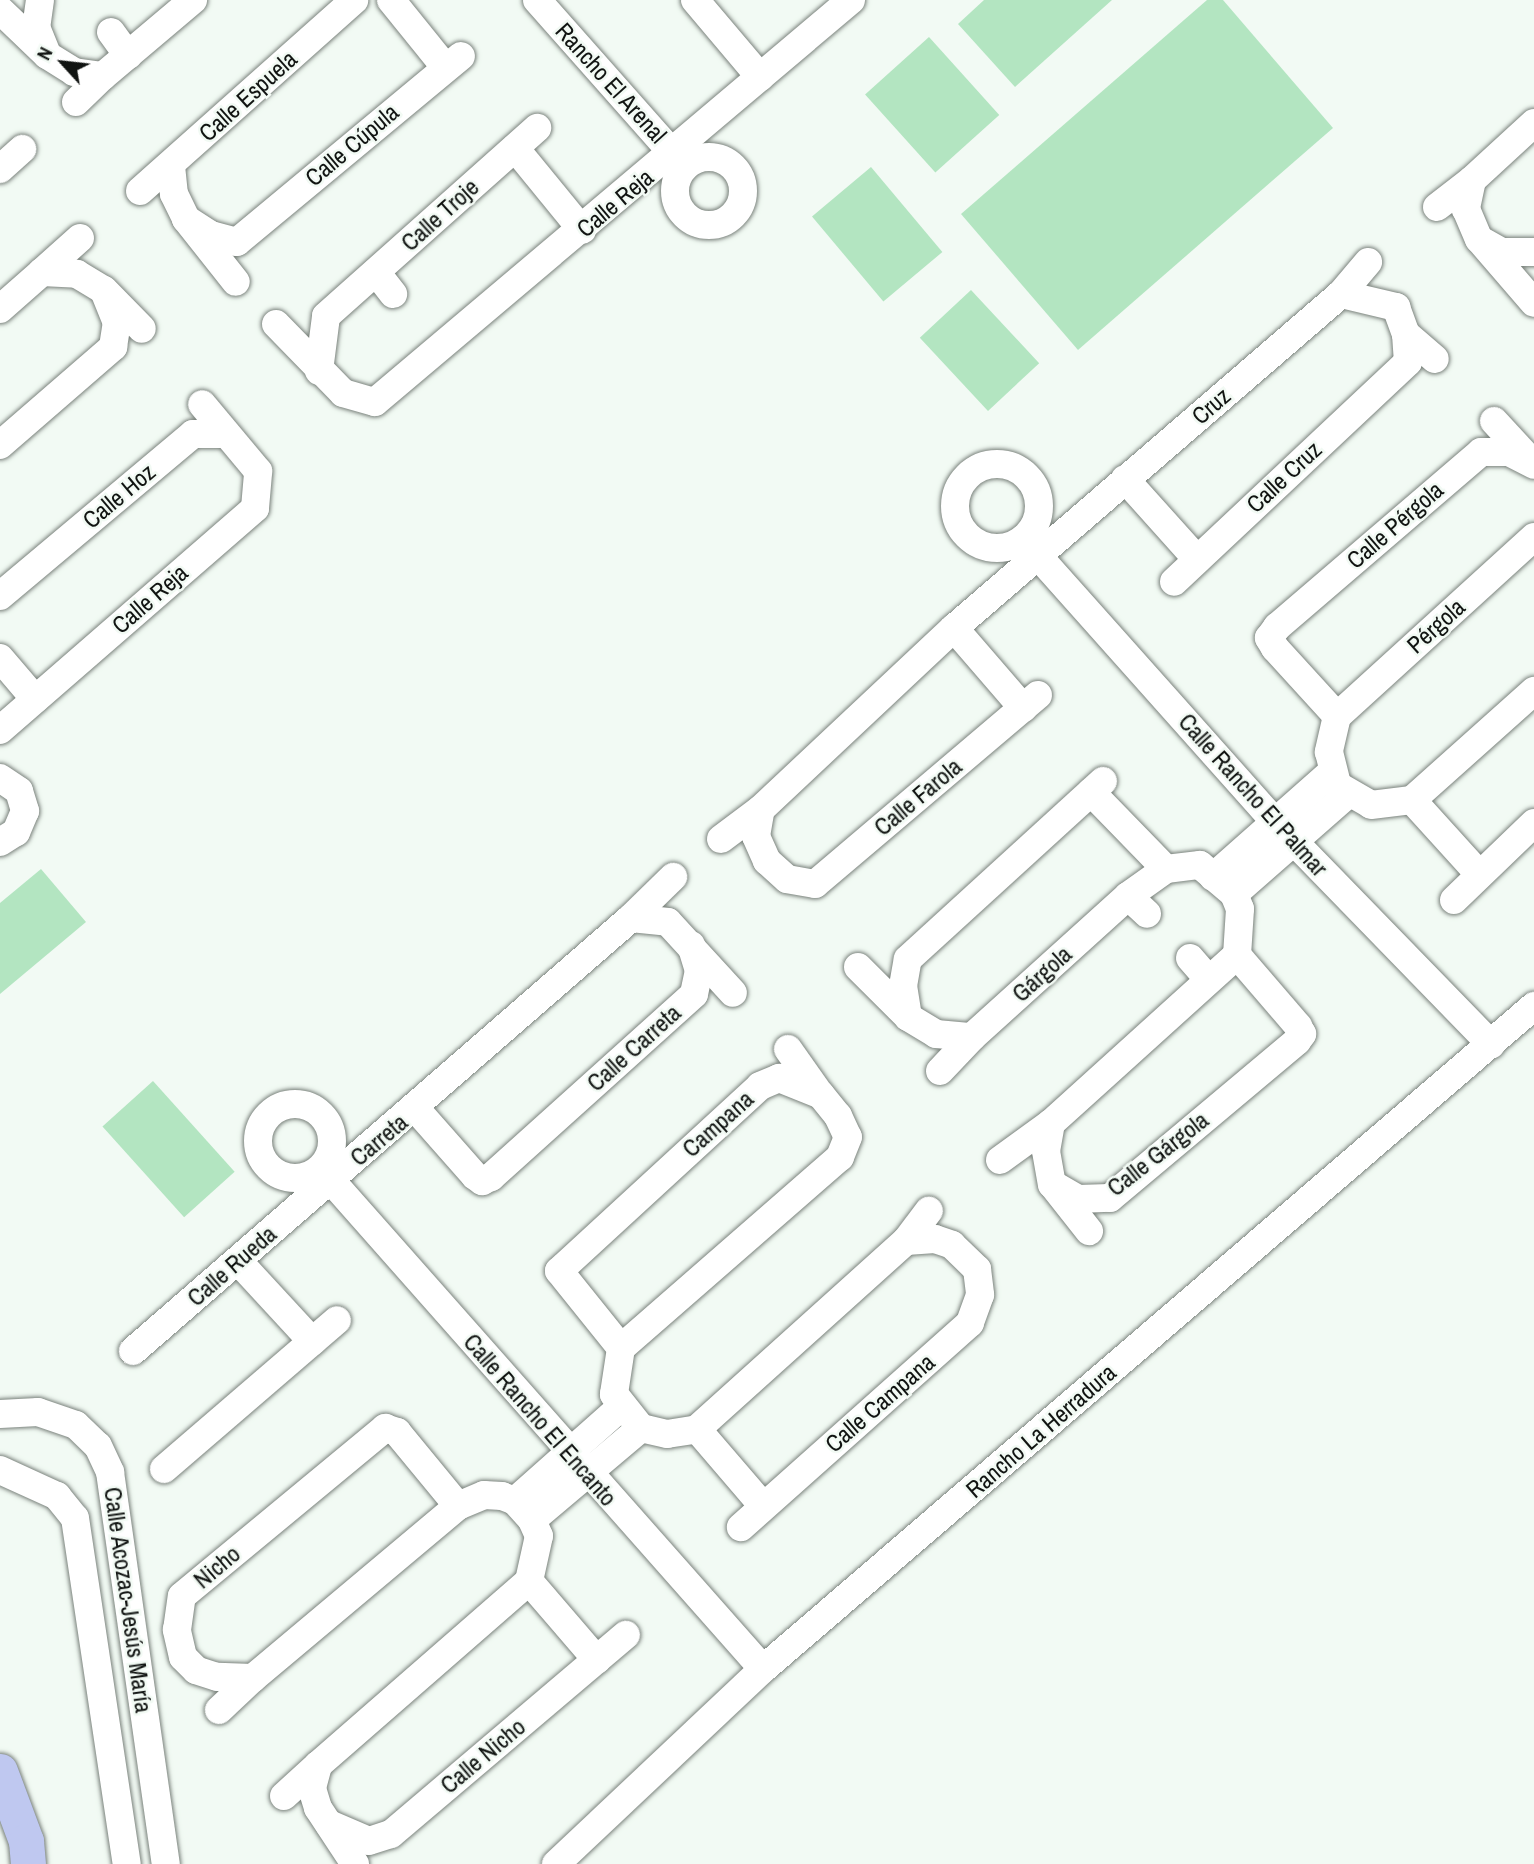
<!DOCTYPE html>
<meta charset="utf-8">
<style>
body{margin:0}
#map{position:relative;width:1534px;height:1864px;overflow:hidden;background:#f2faf4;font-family:"Archivo Narrow",sans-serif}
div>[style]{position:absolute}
.green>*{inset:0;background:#b3e5c1;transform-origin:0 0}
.roads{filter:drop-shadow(0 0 2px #7a827c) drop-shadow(0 0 2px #7a827c)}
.minor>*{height:28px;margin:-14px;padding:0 14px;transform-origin:14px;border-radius:14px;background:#fff}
.minor>.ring{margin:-14px;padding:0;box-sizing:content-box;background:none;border:28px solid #fff;border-radius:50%}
.major>*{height:35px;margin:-17.5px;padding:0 17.5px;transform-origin:17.5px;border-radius:17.5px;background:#bfc8f0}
span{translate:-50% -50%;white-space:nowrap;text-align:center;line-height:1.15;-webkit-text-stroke:5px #f2faf4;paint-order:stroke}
.street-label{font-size:24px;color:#111412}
.north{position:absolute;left:28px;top:28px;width:70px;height:70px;-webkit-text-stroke:5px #f2faf4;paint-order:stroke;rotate:297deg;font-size:19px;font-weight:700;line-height:28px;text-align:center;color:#111412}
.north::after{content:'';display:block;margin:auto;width:24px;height:32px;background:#111412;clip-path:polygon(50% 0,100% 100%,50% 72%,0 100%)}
</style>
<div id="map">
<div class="green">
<div style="clip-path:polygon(984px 0,1112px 0,1015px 87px,958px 24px)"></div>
<div style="clip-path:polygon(1207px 0,1223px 0,1333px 128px,1078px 350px,961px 214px)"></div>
<div style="left:929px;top:37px;width:105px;height:86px;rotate:48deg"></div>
<div style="left:871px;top:167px;width:111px;height:77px;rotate:50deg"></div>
<div style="left:971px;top:290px;width:100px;height:70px;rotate:47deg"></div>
<div style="clip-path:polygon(41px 869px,86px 922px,0 994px,0 903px)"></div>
<div style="left:153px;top:1081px;width:122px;height:68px;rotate:48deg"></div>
</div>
<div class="roads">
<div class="minor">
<div style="left:40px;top:0;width:27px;rotate:98deg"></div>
<div style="left:36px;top:27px;width:27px;rotate:68deg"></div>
<div style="left:391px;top:0;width:86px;rotate:51.1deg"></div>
<div style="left:537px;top:0;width:223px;rotate:48.5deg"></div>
<div style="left:695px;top:0;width:101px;rotate:49.8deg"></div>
<div style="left:0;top:10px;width:65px;rotate:43.8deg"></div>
<div style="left:47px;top:55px;width:32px;rotate:32deg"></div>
<div style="left:74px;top:72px;width:29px;rotate:8deg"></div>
<div style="left:103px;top:76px;width:118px;rotate:-40.2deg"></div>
<div style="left:111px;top:32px;width:29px;rotate:54deg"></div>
<div style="left:76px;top:102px;width:37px;rotate:-44deg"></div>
<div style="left:1534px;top:123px;width:84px;rotate:137.4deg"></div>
<div style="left:1472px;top:180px;width:30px;rotate:102deg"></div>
<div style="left:1466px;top:209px;width:33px;rotate:67deg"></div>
<div style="left:1479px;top:239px;width:84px;rotate:49.3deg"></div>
<div style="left:515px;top:148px;width:106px;rotate:50.7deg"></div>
<div class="ring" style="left:675px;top:157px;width:40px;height:40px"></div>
<div style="left:171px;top:166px;width:28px;rotate:84deg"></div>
<div style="left:174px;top:194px;width:28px;rotate:64deg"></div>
<div style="left:186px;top:219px;width:80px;rotate:51.6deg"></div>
<div style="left:0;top:169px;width:30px;rotate:-42deg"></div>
<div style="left:140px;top:191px;width:287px;rotate:-41.7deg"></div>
<div style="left:1437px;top:207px;width:44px;rotate:-37.6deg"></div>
<div style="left:186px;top:219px;width:30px;rotate:33deg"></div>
<div style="left:211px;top:235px;width:27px;rotate:15deg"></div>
<div style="left:237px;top:242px;width:291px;rotate:-39.7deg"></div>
<div style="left:1482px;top:241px;width:23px;rotate:29deg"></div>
<div style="left:1502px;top:252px;width:32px"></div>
<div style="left:42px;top:272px;width:51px;rotate:-41.8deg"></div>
<div style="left:376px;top:272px;width:28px;rotate:52deg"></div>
<div style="left:1341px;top:294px;width:42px;rotate:-49.8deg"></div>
<div style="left:0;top:309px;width:56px;rotate:-41.4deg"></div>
<div style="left:42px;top:272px;width:35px;rotate:3deg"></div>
<div style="left:77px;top:274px;width:31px;rotate:31deg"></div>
<div style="left:104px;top:290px;width:54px;rotate:45.7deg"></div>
<div style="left:276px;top:324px;width:96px;rotate:45.8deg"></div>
<div style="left:343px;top:393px;width:33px;rotate:16deg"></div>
<div style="left:375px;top:402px;width:623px;rotate:-40.18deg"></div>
<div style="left:1406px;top:334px;width:38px;rotate:41deg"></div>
<div style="left:319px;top:371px;width:55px;rotate:-82.7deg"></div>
<div style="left:326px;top:316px;width:283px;rotate:-41.7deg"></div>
<div style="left:1494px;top:421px;width:53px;rotate:47.3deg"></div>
<div style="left:0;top:445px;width:150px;rotate:-40.9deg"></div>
<div style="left:113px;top:347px;width:24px;rotate:-81deg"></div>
<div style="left:117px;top:323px;width:35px;rotate:-112deg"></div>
<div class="ring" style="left:955px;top:464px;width:56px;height:56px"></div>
<div style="left:1125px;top:479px;width:106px;rotate:48.1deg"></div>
<div style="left:1534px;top:537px;width:266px;rotate:137.7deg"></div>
<div style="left:1337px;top:716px;width:37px;rotate:103deg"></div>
<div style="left:1329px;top:752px;width:34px;rotate:76deg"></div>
<div style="left:1337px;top:785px;width:39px;rotate:30deg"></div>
<div style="left:1371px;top:805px;width:41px;rotate:-7deg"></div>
<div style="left:1412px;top:800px;width:164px;rotate:-41.8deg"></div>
<div style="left:1023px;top:539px;width:376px;rotate:48.3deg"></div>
<div style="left:1273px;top:820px;width:313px;rotate:45.8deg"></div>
<div style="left:0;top:596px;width:252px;rotate:-40deg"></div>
<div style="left:193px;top:434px;width:33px"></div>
<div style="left:954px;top:628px;width:106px;rotate:49.2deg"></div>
<div style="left:0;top:658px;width:54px;rotate:49.5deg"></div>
<div style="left:1038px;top:695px;width:292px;rotate:139.7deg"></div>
<div style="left:815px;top:884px;width:28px;rotate:-170deg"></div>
<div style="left:787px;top:879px;width:27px;rotate:-138deg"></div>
<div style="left:767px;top:861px;width:27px;rotate:-114deg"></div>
<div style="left:756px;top:836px;width:27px;rotate:-80deg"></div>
<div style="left:761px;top:809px;width:265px;rotate:-43.2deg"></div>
<div style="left:954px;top:628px;width:511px;rotate:-40.8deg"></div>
<div style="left:1341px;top:294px;width:57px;rotate:13.3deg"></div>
<div style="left:1396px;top:307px;width:29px;rotate:70deg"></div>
<div style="left:1406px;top:334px;width:28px;rotate:86deg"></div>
<div style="left:1408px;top:362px;width:321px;rotate:136.8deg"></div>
<div style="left:1337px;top:716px;width:92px;rotate:-132.4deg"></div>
<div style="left:1275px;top:648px;width:12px;rotate:-121deg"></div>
<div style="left:1269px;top:638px;width:14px;rotate:-54deg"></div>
<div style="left:1277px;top:627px;width:269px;rotate:-40.6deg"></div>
<div style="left:1481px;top:452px;width:28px"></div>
<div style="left:1509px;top:452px;width:28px;rotate:27deg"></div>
<div style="left:0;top:730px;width:338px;rotate:-41deg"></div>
<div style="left:255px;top:508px;width:37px;rotate:-85deg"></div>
<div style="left:258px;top:471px;width:87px;rotate:-129.9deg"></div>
<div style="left:0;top:778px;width:23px;rotate:34deg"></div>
<div style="left:19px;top:791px;width:21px;rotate:73deg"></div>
<div style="left:25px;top:811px;width:23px;rotate:113deg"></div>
<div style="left:16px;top:832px;width:19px;rotate:148deg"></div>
<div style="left:1091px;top:792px;width:107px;rotate:45.8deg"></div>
<div style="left:1412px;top:800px;width:100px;rotate:47.8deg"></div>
<div style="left:721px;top:839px;width:50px;rotate:-36.9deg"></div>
<div style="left:1213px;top:877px;width:160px;rotate:-41.5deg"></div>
<div style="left:1234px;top:894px;width:152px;rotate:-41.3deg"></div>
<div style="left:1128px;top:896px;width:26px;rotate:43deg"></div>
<div style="left:1454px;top:900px;width:111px;rotate:-43.9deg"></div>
<div style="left:631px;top:918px;width:59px;rotate:-44.3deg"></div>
<div style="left:1190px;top:958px;width:28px;rotate:49deg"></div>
<div style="left:858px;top:967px;width:71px;rotate:45deg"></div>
<div style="left:908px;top:1017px;width:33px;rotate:31deg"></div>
<div style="left:936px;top:1034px;width:36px;rotate:5deg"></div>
<div style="left:972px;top:1037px;width:210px;rotate:-42.1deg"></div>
<div style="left:1128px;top:896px;width:47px;rotate:-35.4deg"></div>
<div style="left:1166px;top:869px;width:34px;rotate:-7deg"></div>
<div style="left:1200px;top:865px;width:45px;rotate:40.5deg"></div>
<div style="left:1234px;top:894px;width:16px;rotate:68deg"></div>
<div style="left:1240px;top:909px;width:46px;rotate:93.7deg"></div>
<div style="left:1237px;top:955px;width:251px;rotate:137.9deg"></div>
<div style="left:1051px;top:1123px;width:28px;rotate:100deg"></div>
<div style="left:1046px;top:1151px;width:34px;rotate:80deg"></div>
<div style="left:1052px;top:1184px;width:60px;rotate:51.8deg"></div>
<div style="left:908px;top:1017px;width:31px;rotate:-99deg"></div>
<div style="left:903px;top:986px;width:27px;rotate:-80deg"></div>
<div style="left:908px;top:959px;width:264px;rotate:-42.4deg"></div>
<div style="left:788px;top:1049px;width:54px;rotate:54.8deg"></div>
<div style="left:940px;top:1071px;width:47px;rotate:-46.7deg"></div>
<div class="ring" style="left:258px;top:1104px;width:46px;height:46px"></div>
<div style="left:416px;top:1109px;width:89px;rotate:48.6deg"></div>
<div style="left:475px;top:1176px;width:9px;rotate:36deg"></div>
<div style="left:482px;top:1181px;width:10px;rotate:-24deg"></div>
<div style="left:491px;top:1177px;width:273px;rotate:-42deg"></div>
<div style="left:694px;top:994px;width:24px;rotate:-78deg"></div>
<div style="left:699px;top:971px;width:27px;rotate:-107deg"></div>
<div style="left:1000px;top:1160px;width:63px;rotate:-36deg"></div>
<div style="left:321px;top:1169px;width:667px;rotate:48.52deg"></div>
<div style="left:1054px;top:1185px;width:28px;rotate:30deg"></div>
<div style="left:1078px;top:1199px;width:32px;rotate:-2deg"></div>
<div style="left:1110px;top:1198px;width:244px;rotate:-40deg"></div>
<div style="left:1297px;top:1041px;width:9px;rotate:-54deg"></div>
<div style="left:1302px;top:1034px;width:9px;rotate:-117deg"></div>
<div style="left:1298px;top:1026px;width:94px;rotate:-130.7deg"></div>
<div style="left:906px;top:1241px;width:38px;rotate:-53deg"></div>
<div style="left:239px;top:1262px;width:108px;rotate:47.3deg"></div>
<div style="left:621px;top:1348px;width:99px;rotate:-128.8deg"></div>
<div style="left:559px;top:1271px;width:273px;rotate:-42.6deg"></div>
<div style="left:760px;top:1086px;width:21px;rotate:-23deg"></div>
<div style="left:779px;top:1078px;width:45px;rotate:22deg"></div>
<div style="left:821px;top:1095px;width:27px;rotate:51deg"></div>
<div style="left:838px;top:1116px;width:23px;rotate:65deg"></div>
<div style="left:848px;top:1137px;width:22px;rotate:112deg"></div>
<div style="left:840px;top:1157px;width:291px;rotate:138.9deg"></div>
<div style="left:621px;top:1348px;width:47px;rotate:98.7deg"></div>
<div style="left:614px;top:1394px;width:43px;rotate:51.5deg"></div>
<div style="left:641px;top:1428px;width:27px;rotate:13deg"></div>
<div style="left:667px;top:1434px;width:30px;rotate:-9deg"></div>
<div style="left:697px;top:1429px;width:281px;rotate:-42deg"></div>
<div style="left:906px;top:1241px;width:29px;rotate:-4deg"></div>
<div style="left:935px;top:1239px;width:18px;rotate:19deg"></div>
<div style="left:952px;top:1245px;width:35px;rotate:44deg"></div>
<div style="left:977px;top:1269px;width:26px;rotate:83deg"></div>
<div style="left:980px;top:1295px;width:30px;rotate:110deg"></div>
<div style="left:970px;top:1323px;width:307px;rotate:138.3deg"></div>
<div style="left:133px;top:1351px;width:660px;rotate:-41.01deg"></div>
<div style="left:631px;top:918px;width:37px;rotate:6deg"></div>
<div style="left:668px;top:922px;width:96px;rotate:47.5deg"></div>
<div style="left:0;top:1414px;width:38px;rotate:-3deg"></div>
<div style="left:38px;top:1412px;width:40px;rotate:18.9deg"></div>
<div style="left:76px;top:1425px;width:30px;rotate:44deg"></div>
<div style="left:98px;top:1446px;width:29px;rotate:65deg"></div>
<div style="left:110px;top:1472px;width:396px;rotate:81.9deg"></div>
<div style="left:697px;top:1429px;width:101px;rotate:49.4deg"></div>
<div style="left:164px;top:1469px;width:228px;rotate:-40.7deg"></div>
<div style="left:0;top:1470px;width:63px;rotate:24.5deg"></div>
<div style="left:57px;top:1496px;width:28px;rotate:51deg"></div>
<div style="left:75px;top:1518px;width:350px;rotate:81.5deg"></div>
<div style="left:515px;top:1501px;width:142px;rotate:-41.6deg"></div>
<div style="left:532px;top:1520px;width:143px;rotate:-40.2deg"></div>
<div style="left:529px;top:1581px;width:104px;rotate:49.3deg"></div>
<div style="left:219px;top:1710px;width:47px;rotate:-43.3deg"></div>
<div style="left:284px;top:1796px;width:46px;rotate:-42.4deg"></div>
<div style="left:329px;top:1824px;width:43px;rotate:23deg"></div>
<div style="left:369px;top:1841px;width:23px;rotate:-18deg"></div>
<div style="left:391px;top:1834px;width:308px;rotate:-40.3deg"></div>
<div style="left:355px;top:1864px;width:67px;rotate:-123.5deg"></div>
<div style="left:318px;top:1808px;width:21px;rotate:-107deg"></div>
<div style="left:312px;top:1788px;width:24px;rotate:-75deg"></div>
<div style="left:318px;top:1765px;width:280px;rotate:-41.1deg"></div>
<div style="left:529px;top:1581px;width:46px;rotate:-77.5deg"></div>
<div style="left:539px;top:1536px;width:17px;rotate:-114deg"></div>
<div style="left:532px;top:1520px;width:25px;rotate:-132deg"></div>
<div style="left:515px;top:1501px;width:14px;rotate:-159deg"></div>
<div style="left:502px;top:1496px;width:18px;rotate:-177deg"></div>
<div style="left:484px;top:1495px;width:28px;rotate:157deg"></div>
<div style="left:458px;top:1506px;width:268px;rotate:140deg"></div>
<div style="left:253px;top:1678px;width:36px;rotate:-178deg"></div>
<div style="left:217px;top:1677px;width:22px;rotate:-162deg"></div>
<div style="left:196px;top:1670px;width:18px;rotate:-135deg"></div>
<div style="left:183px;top:1657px;width:28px;rotate:-103deg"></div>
<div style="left:177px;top:1630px;width:34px;rotate:-82deg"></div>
<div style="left:182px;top:1596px;width:264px;rotate:-39.6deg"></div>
<div style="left:385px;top:1428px;width:13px;rotate:18deg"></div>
<div style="left:397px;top:1432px;width:96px;rotate:50.5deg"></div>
<div style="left:556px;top:1864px;width:284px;rotate:-43.3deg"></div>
<div style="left:763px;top:1669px;width:1017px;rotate:-40.69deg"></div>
</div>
<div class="major">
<div style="left:0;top:1771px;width:75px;rotate:69.6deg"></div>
<div style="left:26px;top:1841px;width:23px;rotate:85deg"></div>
</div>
</div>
<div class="street-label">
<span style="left:611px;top:83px;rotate:48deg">Rancho El Arenal</span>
<span style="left:248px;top:96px;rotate:-42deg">Calle Espuela</span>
<span style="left:352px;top:145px;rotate:-40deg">Calle Cúpula</span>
<span style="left:615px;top:203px;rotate:-40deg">Calle Reja</span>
<span style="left:440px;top:215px;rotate:-42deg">Calle Troje</span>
<span style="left:1211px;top:406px;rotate:-41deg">Cruz</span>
<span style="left:1284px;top:477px;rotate:-43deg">Calle Cruz</span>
<span style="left:119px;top:496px;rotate:-40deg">Calle Hoz</span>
<span style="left:1395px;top:525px;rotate:-41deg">Calle Pérgola</span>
<span style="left:150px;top:599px;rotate:-41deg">Calle Reja</span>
<span style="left:1436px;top:626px;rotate:-42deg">Pérgola</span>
<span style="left:1253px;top:795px;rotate:48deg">Calle Rancho El Palmar</span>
<span style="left:918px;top:797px;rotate:-40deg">Calle Farola</span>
<span style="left:1042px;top:974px;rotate:-42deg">Gárgola</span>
<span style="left:634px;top:1048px;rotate:-42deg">Calle Carreta</span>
<span style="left:718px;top:1124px;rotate:-42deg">Campana</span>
<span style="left:379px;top:1140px;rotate:-40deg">Carreta</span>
<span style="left:1158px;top:1154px;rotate:-38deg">Calle Gárgola</span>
<span style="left:232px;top:1266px;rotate:-41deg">Calle Rueda</span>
<span style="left:880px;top:1403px;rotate:-41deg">Calle Campana</span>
<span style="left:540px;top:1420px;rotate:49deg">Calle Rancho El Encanto</span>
<span style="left:1041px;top:1431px;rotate:-41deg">Rancho La Herradura</span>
<span style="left:217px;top:1567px;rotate:-40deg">Nicho</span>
<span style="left:128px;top:1600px;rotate:82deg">Calle Acozac-Jesús María</span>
<span style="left:483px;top:1756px;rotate:-40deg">Calle Nicho</span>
</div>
<div class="north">N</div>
</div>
